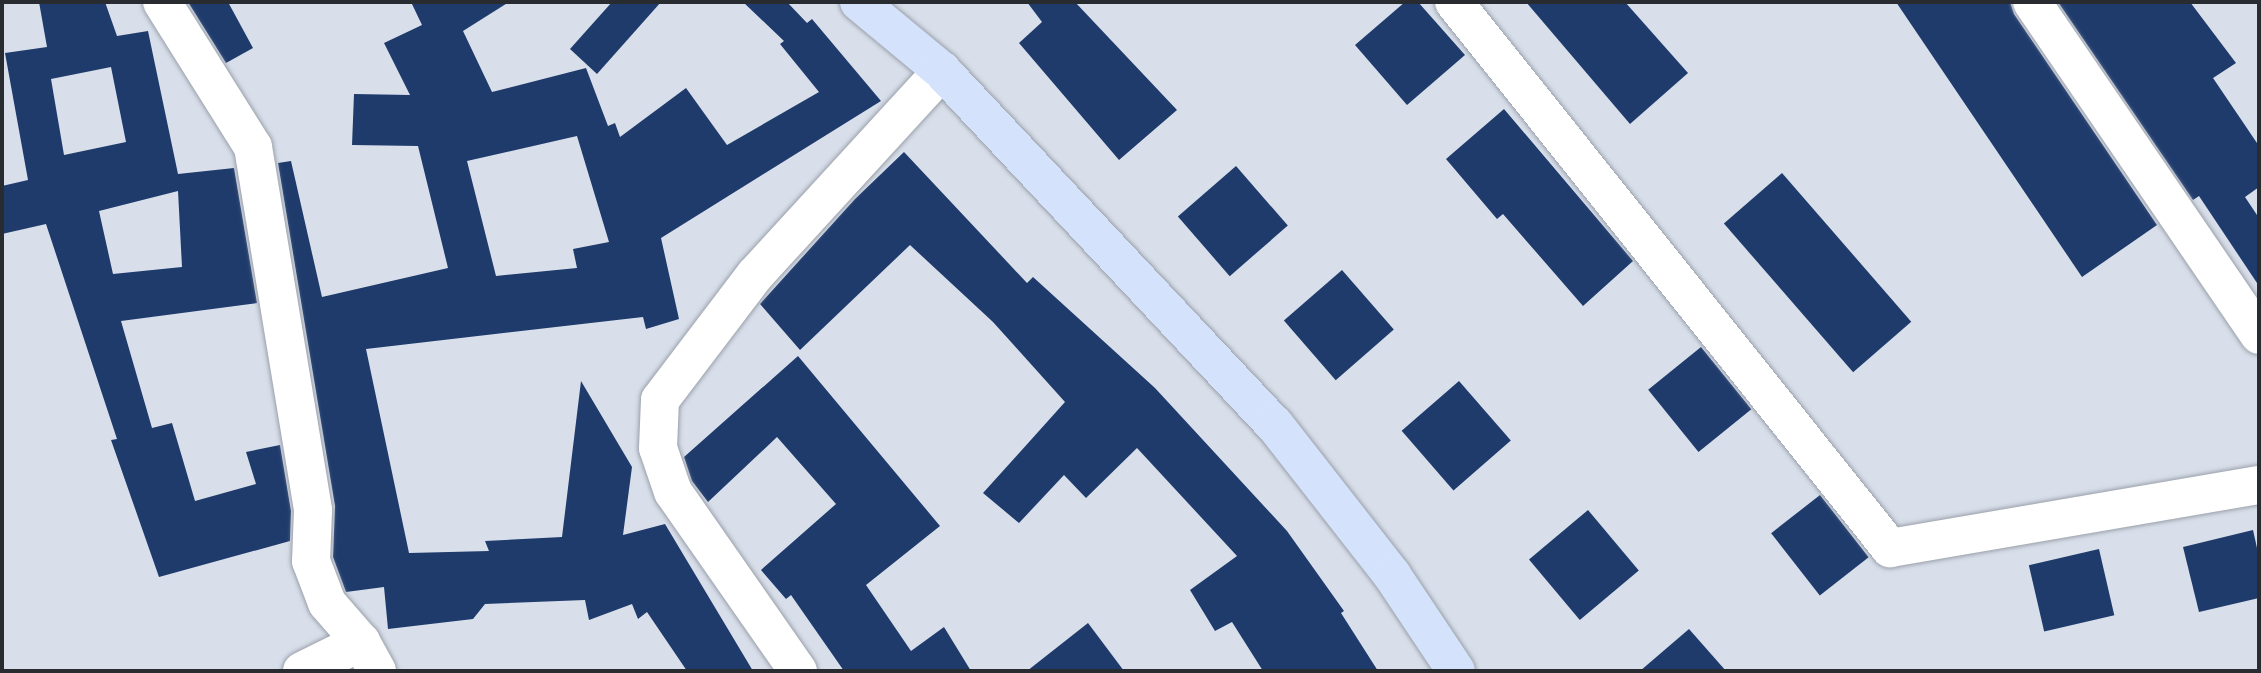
<!DOCTYPE html>
<style>
body{margin:0}
#map{position:relative;width:2261px;height:673px;overflow:hidden;background:#d8dfea;font-family:Poppins,sans-serif}
div>[style]{position:absolute}
.building>*{inset:0;background:#1f3b6c;transform-origin:0 0}
.roads{filter:drop-shadow(0 0 2px #9aa0aa) drop-shadow(0 0 2px #9aa0aa)}
.minor>*{height:38px;margin:-19px;padding:0 19px;transform-origin:19px;border-radius:19px;background:#fff}
.major>*{height:38px;margin:-19px;padding:0 19px;transform-origin:19px;border-radius:19px;background:#d4e3fb}
span{translate:-50% -50%;white-space:nowrap;text-align:center;line-height:1.15;-webkit-text-stroke:7px #d8dfea;paint-order:stroke}
.frame{position:absolute;inset:0;border:4px solid #282b2f;pointer-events:none}
</style>
<div id="map">
<div class="building">
<div style="clip-path:polygon(evenodd,39px 2px,105px 2px,117px 36px,148px 31px,178px 174px,234px 168px,257px 303px,121px 321px,152px 428px,172px 423px,195px 501px,256px 484px,246px 452px,280px 445px,291px 511px,290px 541px,159px 577px,111px 440px,117px 439px,46px 224px,2px 234px,2px 186px,28px 180px,5px 53px,47px 47px,39px 2px,111px 67px,126px 142px,64px 155px,51px 79px,111px 67px,39px 2px,178px 191px,182px 267px,113px 274px,99px 211px,178px 191px)"></div>
<div style="clip-path:polygon(188px 2px,228px 2px,253px 48px,226px 63px)"></div>
<div style="clip-path:polygon(evenodd,411px 2px,509px 2px,463px 31px,492px 92px,586px 68px,608px 126px,615px 123px,620px 137px,686px 88px,727px 145px,819px 92px,780px 44px,784px 41px,743px 2px,787px 2px,807px 23px,812px 19px,881px 101px,661px 238px,679px 319px,646px 329px,643px 317px,366px 349px,409px 553px,489px 551px,485px 541px,562px 537px,581px 381px,632px 467px,623px 535px,665px 524px,753px 671px,687px 671px,647px 612px,638px 619px,632px 604px,589px 620px,585px 600px,485px 604px,473px 619px,388px 629px,384px 587px,346px 592px,333px 557px,335px 506px,278px 163px,291px 161px,322px 297px,448px 268px,418px 146px,352px 145px,354px 94px,410px 95px,384px 43px,422px 25px,411px 2px,577px 136px,609px 242px,573px 249px,577px 268px,496px 276px,467px 161px,577px 136px)"></div>
<div style="clip-path:polygon(612px 2px,661px 2px,597px 74px,570px 49px)"></div>
<div style="clip-path:polygon(1027px 2px,1075px 2px,1177px 110px,1119px 160px,1019px 43px,1042px 22px)"></div>
<div style="clip-path:polygon(1405px 2px,1418px 2px,1465px 55px,1407px 105px,1355px 45px)"></div>
<div style="clip-path:polygon(1526px 2px,1625px 2px,1688px 73px,1630px 124px)"></div>
<div style="clip-path:polygon(1896px 2px,2010px 2px,2014px 14px,2157px 225px,2082px 277px)"></div>
<div style="clip-path:polygon(2058px 2px,2190px 2px,2236px 63px,2213px 78px,2259px 146px,2259px 187px,2245px 197px,2259px 218px,2259px 286px,2199px 196px,2193px 200px)"></div>
<div style="clip-path:polygon(1504px 109px,1633px 261px,1583px 306px,1503px 214px,1497px 219px,1446px 159px)"></div>
<div style="clip-path:polygon(904px 152px,1027px 283px,1033px 277px,1155px 388px,1287px 531px,1344px 611px,1341px 613px,1378px 671px,1263px 671px,1232px 622px,1215px 631px,1190px 590px,1237px 556px,1137px 448px,1086px 498px,1064px 475px,1019px 523px,983px 493px,1065px 402px,993px 322px,910px 245px,800px 350px,760px 304px,855px 199px)"></div>
<div style="left:1236px;top:166px;width:79px;height:77px;rotate:49deg"></div>
<div style="left:1782px;top:173px;width:197px;height:77px;rotate:49deg"></div>
<div style="left:1342px;top:270px;width:79px;height:77px;rotate:49deg"></div>
<div style="left:1701px;top:347px;width:80px;height:68px;rotate:51deg"></div>
<div style="clip-path:polygon(798px 356px,940px 526px,866px 585px,911px 651px,944px 627px,971px 671px,844px 671px,791px 595px,786px 599px,761px 570px,836px 504px,777px 437px,708px 502px,692px 481px,684px 457px)"></div>
<div style="left:1459px;top:381px;width:79px;height:76px;rotate:49deg"></div>
<div style="left:1820px;top:495px;width:79px;height:62px;rotate:52deg"></div>
<div style="left:1588px;top:510px;width:79px;height:77px;rotate:50deg"></div>
<div style="clip-path:polygon(2253px 530px,2259px 557px,2259px 598px,2199px 612px,2183px 547px)"></div>
<div style="left:2099px;top:549px;width:68px;height:72px;rotate:77deg"></div>
<div style="clip-path:polygon(1088px 623px,1124px 671px,1027px 671px)"></div>
<div style="clip-path:polygon(1689px 629px,1726px 671px,1640px 671px)"></div>
</div>
<div class="roads">
<div class="minor">
<div style="left:162px;top:2px;width:171px;rotate:57.9deg"></div>
<div style="left:253px;top:147px;width:368px;rotate:80.6deg"></div>
<div style="left:313px;top:510px;width:51px;rotate:92.2deg"></div>
<div style="left:311px;top:561px;width:45px;rotate:69.1deg"></div>
<div style="left:327px;top:603px;width:52px;rotate:48.9deg"></div>
<div style="left:1454px;top:2px;width:699px;rotate:51.39deg"></div>
<div style="left:1890px;top:548px;width:374px;rotate:-9.7deg"></div>
<div style="left:2032px;top:2px;width:403px;rotate:55.7deg"></div>
<div style="left:302px;top:671px;width:66px;rotate:-26.2deg"></div>
<div style="left:361px;top:642px;width:33px;rotate:61deg"></div>
<div style="left:798px;top:671px;width:218px;rotate:-124.9deg"></div>
<div style="left:673px;top:492px;width:46px;rotate:-108.8deg"></div>
<div style="left:658px;top:448px;width:48px;rotate:-87.6deg"></div>
<div style="left:660px;top:400px;width:157px;rotate:-52.8deg"></div>
<div style="left:755px;top:275px;width:277px;rotate:-47.5deg"></div>
</div>
<div class="major">
<div style="left:859px;top:2px;width:108px;rotate:39.7deg"></div>
<div style="left:942px;top:71px;width:485px;rotate:46.8deg"></div>
<div style="left:1274px;top:424px;width:192px;rotate:52deg"></div>
<div style="left:1392px;top:575px;width:115px;rotate:56.3deg"></div>
</div>
</div>
<div class="frame"></div>
</div>
